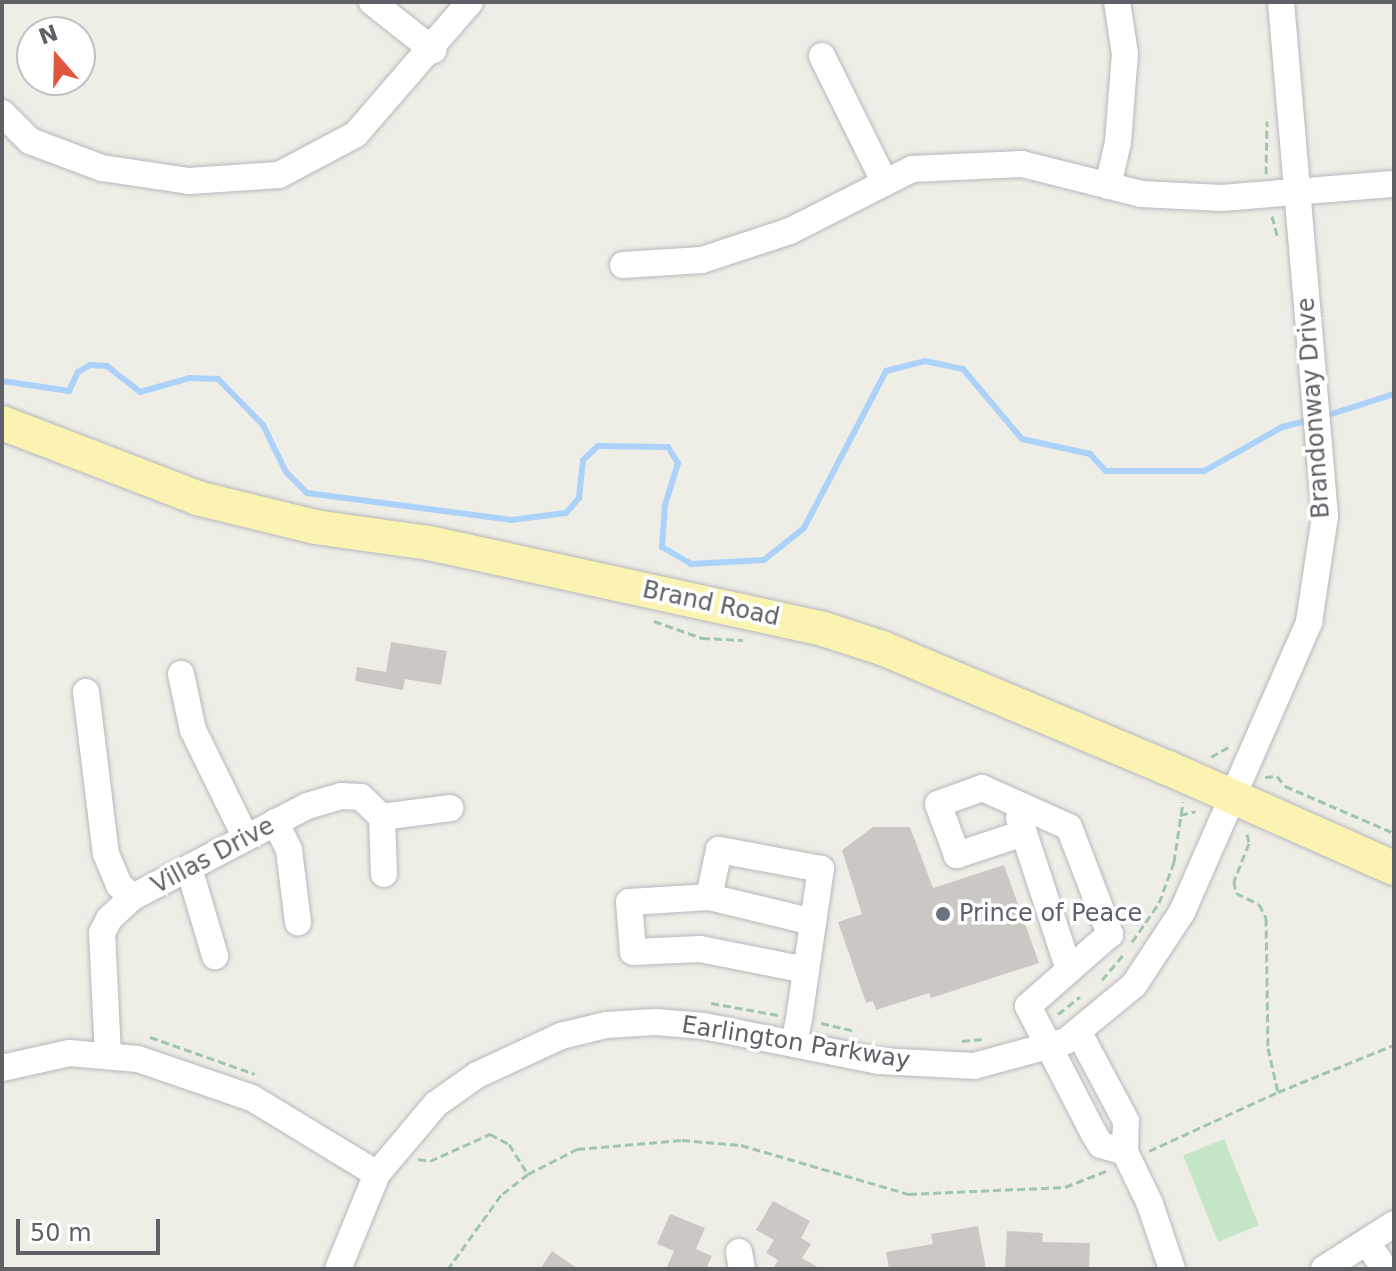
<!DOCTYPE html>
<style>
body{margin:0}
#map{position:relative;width:1396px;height:1271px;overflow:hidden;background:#efeee6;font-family:"DejaVu Sans",sans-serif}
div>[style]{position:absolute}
.green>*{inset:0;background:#c5e5c7;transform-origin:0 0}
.stream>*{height:6px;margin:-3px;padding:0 3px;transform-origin:3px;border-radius:3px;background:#acd2f9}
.building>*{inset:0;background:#cbc8c4}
.path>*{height:3px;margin-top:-1.5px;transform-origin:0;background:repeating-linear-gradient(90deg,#9ec6ad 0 8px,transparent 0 12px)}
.roads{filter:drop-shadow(0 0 2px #b6b8bc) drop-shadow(0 0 2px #b6b8bc)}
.minor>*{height:26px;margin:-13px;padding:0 13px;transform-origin:13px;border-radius:13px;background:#fff}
.major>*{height:34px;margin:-17px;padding:0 17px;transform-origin:17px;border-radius:17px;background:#faf3b1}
.dots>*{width:22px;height:22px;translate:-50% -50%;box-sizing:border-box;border:4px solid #fff;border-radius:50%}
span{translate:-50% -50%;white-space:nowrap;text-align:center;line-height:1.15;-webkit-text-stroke:7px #fff;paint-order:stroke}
.street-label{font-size:24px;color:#5e6166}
.worship-label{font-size:24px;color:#5b616d}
.left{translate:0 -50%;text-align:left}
.frame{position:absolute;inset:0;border:4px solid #5e6166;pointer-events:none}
.north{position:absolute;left:16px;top:16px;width:80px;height:80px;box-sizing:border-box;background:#fff;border:2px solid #bfc0c2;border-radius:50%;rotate:340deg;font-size:22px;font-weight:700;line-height:32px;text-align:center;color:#5e6166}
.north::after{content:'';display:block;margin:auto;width:28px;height:36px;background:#de563e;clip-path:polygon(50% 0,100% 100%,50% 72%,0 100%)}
.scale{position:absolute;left:16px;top:1219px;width:144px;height:36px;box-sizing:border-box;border:4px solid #5e6166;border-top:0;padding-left:10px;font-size:24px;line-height:28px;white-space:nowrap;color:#5e6166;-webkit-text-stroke:6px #fff;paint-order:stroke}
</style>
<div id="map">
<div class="green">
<div style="left:1224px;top:1139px;width:93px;height:44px;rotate:68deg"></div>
</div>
<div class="stream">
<div style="left:2px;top:381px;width:68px;rotate:8.5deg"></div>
<div style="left:69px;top:391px;width:21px;rotate:-65deg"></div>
<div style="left:78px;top:372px;width:14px;rotate:-30deg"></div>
<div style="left:90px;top:365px;width:17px;rotate:3deg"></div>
<div style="left:107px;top:366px;width:42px;rotate:38.2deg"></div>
<div style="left:140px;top:392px;width:51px;rotate:-15.9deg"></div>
<div style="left:189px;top:378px;width:29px;rotate:2deg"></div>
<div style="left:218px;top:379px;width:64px;rotate:45.6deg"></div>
<div style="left:263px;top:425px;width:52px;rotate:63.9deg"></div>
<div style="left:286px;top:472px;width:30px;rotate:45deg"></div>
<div style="left:307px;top:493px;width:206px;rotate:7.5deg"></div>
<div style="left:511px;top:520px;width:55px;rotate:-7.3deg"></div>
<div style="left:566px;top:513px;width:20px;rotate:-49deg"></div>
<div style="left:579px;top:498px;width:38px;rotate:-84deg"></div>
<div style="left:583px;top:460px;width:21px;rotate:-43deg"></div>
<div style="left:598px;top:446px;width:70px;rotate:0.8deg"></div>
<div style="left:668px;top:447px;width:19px;rotate:58deg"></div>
<div style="left:678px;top:463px;width:44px;rotate:107.2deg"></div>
<div style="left:665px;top:505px;width:42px;rotate:94.1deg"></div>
<div style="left:662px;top:547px;width:34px;rotate:30deg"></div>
<div style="left:691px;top:564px;width:73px;rotate:-3.1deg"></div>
<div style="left:764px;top:560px;width:51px;rotate:-38.7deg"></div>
<div style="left:804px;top:528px;width:177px;rotate:-62.4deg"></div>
<div style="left:886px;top:371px;width:40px;rotate:-14.4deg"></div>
<div style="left:925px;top:361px;width:39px;rotate:12deg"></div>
<div style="left:963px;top:369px;width:92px;rotate:49.9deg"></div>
<div style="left:1022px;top:439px;width:70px;rotate:12.4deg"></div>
<div style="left:1090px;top:454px;width:23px;rotate:47deg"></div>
<div style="left:1106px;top:471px;width:98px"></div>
<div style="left:1204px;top:471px;width:90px;rotate:-29.4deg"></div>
<div style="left:1282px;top:427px;width:29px;rotate:-14deg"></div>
<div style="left:1325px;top:416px;width:72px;rotate:-17.7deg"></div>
</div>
<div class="building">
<div style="clip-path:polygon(391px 642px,447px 651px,441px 685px,405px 679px,403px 690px,355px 681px,357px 667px,386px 672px)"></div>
<div style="clip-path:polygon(873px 827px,910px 827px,933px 888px,1004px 865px,1039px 963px,931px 998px,929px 993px,876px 1010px,873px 1001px,866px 1003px,838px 922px,862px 914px,842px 850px)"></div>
<div style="clip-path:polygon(773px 1201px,810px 1221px,801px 1238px,811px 1244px,802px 1258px,821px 1269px,773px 1269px,778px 1260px,766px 1253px,774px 1240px,756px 1230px)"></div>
<div style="clip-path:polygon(670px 1214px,705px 1228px,696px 1249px,712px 1256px,706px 1269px,666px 1269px,674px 1251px,657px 1244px)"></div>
<div style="clip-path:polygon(978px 1226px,986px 1269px,889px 1269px,886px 1252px,933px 1244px,931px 1234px)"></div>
<div style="clip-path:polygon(1007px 1231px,1043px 1233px,1042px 1242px,1090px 1243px,1089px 1269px,1005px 1269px)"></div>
<div style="clip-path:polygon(552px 1251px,578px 1269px,540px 1269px)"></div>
</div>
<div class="path">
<div style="left:1266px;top:174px;width:53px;rotate:-88.9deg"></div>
<div style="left:1272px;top:216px;width:20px;rotate:75deg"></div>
<div style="left:654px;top:621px;width:51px;rotate:19.5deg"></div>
<div style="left:702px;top:638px;width:41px;rotate:2.8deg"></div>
<div style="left:1211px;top:757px;width:20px;rotate:-30deg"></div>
<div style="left:1265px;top:777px;width:12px;rotate:-5deg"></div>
<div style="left:1277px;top:776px;width:13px;rotate:51deg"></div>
<div style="left:1285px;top:786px;width:119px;rotate:23.3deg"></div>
<div style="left:1180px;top:815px;width:16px;rotate:-14deg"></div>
<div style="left:1247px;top:834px;width:9px;rotate:77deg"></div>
<div style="left:1249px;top:843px;width:41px;rotate:111.5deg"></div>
<div style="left:1234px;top:881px;width:12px;rotate:81deg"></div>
<div style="left:1236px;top:893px;width:25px;rotate:26deg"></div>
<div style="left:1259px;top:904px;width:16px;rotate:63deg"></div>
<div style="left:1266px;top:918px;width:130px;rotate:89.1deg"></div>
<div style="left:1268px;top:1048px;width:45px;rotate:77.2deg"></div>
<div style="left:1278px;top:1092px;width:125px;rotate:-22.1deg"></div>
<div style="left:1132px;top:942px;width:47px;rotate:-55.3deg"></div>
<div style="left:1159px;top:903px;width:44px;rotate:-69.9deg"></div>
<div style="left:1174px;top:862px;width:61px;rotate:-81.5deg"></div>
<div style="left:1102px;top:980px;width:33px;rotate:-50deg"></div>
<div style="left:711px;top:1003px;width:68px;rotate:10.2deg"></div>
<div style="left:1058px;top:1014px;width:28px;rotate:-38deg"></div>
<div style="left:821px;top:1023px;width:36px;rotate:13deg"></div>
<div style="left:150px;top:1037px;width:111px;rotate:19.4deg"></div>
<div style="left:962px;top:1041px;width:20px;rotate:-6deg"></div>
<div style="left:1149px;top:1151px;width:142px;rotate:-24.6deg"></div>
<div style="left:418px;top:1159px;width:12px;rotate:9deg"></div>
<div style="left:430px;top:1161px;width:66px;rotate:-24.2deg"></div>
<div style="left:490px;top:1134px;width:21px;rotate:28deg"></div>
<div style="left:509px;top:1144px;width:36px;rotate:58deg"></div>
<div style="left:528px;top:1174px;width:34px;rotate:142deg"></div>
<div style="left:501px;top:1195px;width:91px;rotate:125.6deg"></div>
<div style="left:528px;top:1174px;width:55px;rotate:-27deg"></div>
<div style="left:577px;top:1149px;width:105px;rotate:-4.9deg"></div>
<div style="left:682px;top:1140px;width:59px;rotate:4.8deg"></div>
<div style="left:741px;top:1145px;width:175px;rotate:16.3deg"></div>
<div style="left:909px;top:1194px;width:156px;rotate:-2.6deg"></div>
<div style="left:1065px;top:1187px;width:44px;rotate:-21.3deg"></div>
</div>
<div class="roads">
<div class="minor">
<div style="left:372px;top:2px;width:78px;rotate:38.2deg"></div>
<div style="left:822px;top:56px;width:137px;rotate:63.6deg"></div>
<div style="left:2px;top:113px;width:40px;rotate:45deg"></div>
<div style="left:30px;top:141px;width:77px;rotate:20.6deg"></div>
<div style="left:102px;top:168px;width:88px;rotate:8.5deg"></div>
<div style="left:189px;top:181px;width:90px;rotate:-3.8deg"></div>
<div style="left:279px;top:175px;width:87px;rotate:-28deg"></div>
<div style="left:356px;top:134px;width:174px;rotate:-49.2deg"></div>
<div style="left:1108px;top:186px;width:45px;rotate:-77.2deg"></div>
<div style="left:1118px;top:142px;width:88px;rotate:-85.5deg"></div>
<div style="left:1125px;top:54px;width:53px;rotate:-98.7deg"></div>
<div style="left:623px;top:265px;width:79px;rotate:-3.6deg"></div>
<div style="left:702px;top:260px;width:93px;rotate:-18.2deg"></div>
<div style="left:790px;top:231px;width:137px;rotate:-26.9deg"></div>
<div style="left:912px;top:169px;width:110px;rotate:-2.6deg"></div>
<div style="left:1022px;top:164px;width:123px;rotate:14.1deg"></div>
<div style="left:1141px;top:194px;width:81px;rotate:2.8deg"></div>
<div style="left:1222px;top:198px;width:173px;rotate:-4.7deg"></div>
<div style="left:181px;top:674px;width:57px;rotate:77.9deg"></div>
<div style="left:193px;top:730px;width:120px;rotate:63.9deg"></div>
<div style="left:86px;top:692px;width:163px;rotate:83deg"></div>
<div style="left:106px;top:854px;width:34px;rotate:67deg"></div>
<div style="left:119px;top:885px;width:18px;rotate:41deg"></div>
<div style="left:382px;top:817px;width:57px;rotate:88deg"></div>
<div style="left:1019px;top:818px;width:160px;rotate:71.8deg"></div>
<div style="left:275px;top:822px;width:31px;rotate:63deg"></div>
<div style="left:289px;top:850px;width:73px;rotate:82.9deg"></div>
<div style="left:1024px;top:833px;width:71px;rotate:161.8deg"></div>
<div style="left:957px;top:855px;width:54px;rotate:-110.4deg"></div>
<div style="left:938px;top:804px;width:47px;rotate:-20deg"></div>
<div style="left:982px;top:788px;width:95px;rotate:24.1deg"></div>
<div style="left:1069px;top:827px;width:115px;rotate:69deg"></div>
<div style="left:1110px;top:934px;width:109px;rotate:138.7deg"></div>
<div style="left:1028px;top:1006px;width:144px;rotate:62.7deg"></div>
<div style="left:1094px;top:1134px;width:13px;rotate:58deg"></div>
<div style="left:1101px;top:1145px;width:25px;rotate:16deg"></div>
<div style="left:189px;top:868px;width:92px;rotate:73.5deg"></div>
<div style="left:709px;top:897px;width:107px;rotate:13.5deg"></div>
<div style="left:1079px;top:1033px;width:100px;rotate:61.9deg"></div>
<div style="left:1126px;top:1121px;width:31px;rotate:92deg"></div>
<div style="left:1125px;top:1152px;width:58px;rotate:64.3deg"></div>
<div style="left:1150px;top:1204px;width:69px;rotate:71.3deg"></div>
<div style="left:794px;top:1044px;width:25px;rotate:-79deg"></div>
<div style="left:799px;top:1019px;width:152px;rotate:-81.7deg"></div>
<div style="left:821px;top:869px;width:104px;rotate:-169.4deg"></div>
<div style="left:719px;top:850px;width:48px;rotate:102deg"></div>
<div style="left:709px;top:897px;width:80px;rotate:176.4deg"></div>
<div style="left:629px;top:902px;width:50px;rotate:85.4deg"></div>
<div style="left:633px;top:952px;width:67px;rotate:-2.6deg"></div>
<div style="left:700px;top:949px;width:108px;rotate:11.2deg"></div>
<div style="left:108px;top:1055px;width:122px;rotate:-92.8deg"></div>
<div style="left:102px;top:933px;width:16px;rotate:-63deg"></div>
<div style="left:109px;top:919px;width:33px;rotate:-43deg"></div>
<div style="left:133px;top:897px;width:196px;rotate:-27.6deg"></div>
<div style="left:307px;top:806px;width:35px;rotate:-16deg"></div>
<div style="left:341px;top:796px;width:20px;rotate:3deg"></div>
<div style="left:361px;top:797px;width:29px;rotate:44deg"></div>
<div style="left:382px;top:817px;width:69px;rotate:-7.5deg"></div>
<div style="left:2px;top:1068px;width:69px;rotate:-12.6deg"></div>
<div style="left:69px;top:1053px;width:69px;rotate:5deg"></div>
<div style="left:138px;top:1059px;width:120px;rotate:18.9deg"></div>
<div style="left:252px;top:1098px;width:146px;rotate:31.3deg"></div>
<div style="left:1368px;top:1244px;width:30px;rotate:56deg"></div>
<div style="left:739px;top:1252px;width:17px;rotate:80deg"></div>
<div style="left:338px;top:1269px;width:103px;rotate:-67.7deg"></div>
<div style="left:377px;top:1174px;width:92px;rotate:-49.9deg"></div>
<div style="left:436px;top:1104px;width:50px;rotate:-35.3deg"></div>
<div style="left:477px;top:1075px;width:93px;rotate:-24.9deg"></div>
<div style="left:561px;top:1036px;width:46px;rotate:-13.7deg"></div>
<div style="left:606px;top:1025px;width:49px;rotate:-3.5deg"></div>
<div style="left:655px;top:1022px;width:49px;rotate:4.7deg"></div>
<div style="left:704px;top:1026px;width:178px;rotate:11.3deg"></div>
<div style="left:879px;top:1061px;width:95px;rotate:3deg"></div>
<div style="left:974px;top:1066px;width:95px;rotate:-15.2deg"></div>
<div style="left:1066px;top:1041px;width:88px;rotate:-39.5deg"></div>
<div style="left:1134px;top:985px;width:87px;rotate:-56.7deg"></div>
<div style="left:1182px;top:912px;width:317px;rotate:-66.3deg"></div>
<div style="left:1309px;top:622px;width:107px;rotate:-81.4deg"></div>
<div style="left:1325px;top:516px;width:516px;rotate:-94.89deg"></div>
<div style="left:1324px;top:1269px;width:83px;rotate:-32.7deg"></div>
</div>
<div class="major">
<div style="left:2px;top:423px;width:209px;rotate:21deg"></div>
<div style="left:197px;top:498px;width:122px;rotate:13.8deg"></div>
<div style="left:315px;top:527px;width:115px;rotate:8deg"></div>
<div style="left:429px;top:543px;width:403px;rotate:12.3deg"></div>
<div style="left:823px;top:629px;width:62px;rotate:17.9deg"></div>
<div style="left:882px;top:648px;width:310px;rotate:22.8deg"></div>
<div style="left:1168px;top:768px;width:247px;rotate:23.9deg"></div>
</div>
</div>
<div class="dots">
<div style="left:943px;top:914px;background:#6b7280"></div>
</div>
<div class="street-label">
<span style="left:1314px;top:408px;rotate:-94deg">Brandonway Drive</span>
<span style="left:711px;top:604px;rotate:12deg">Brand Road</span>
<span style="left:213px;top:856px;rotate:-28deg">Villas Drive</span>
<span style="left:796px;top:1043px;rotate:9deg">Earlington Parkway</span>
</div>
<div class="worship-label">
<span class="left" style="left:959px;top:914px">Prince of Peace</span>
</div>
<div class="frame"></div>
<div class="north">N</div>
<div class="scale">50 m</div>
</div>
